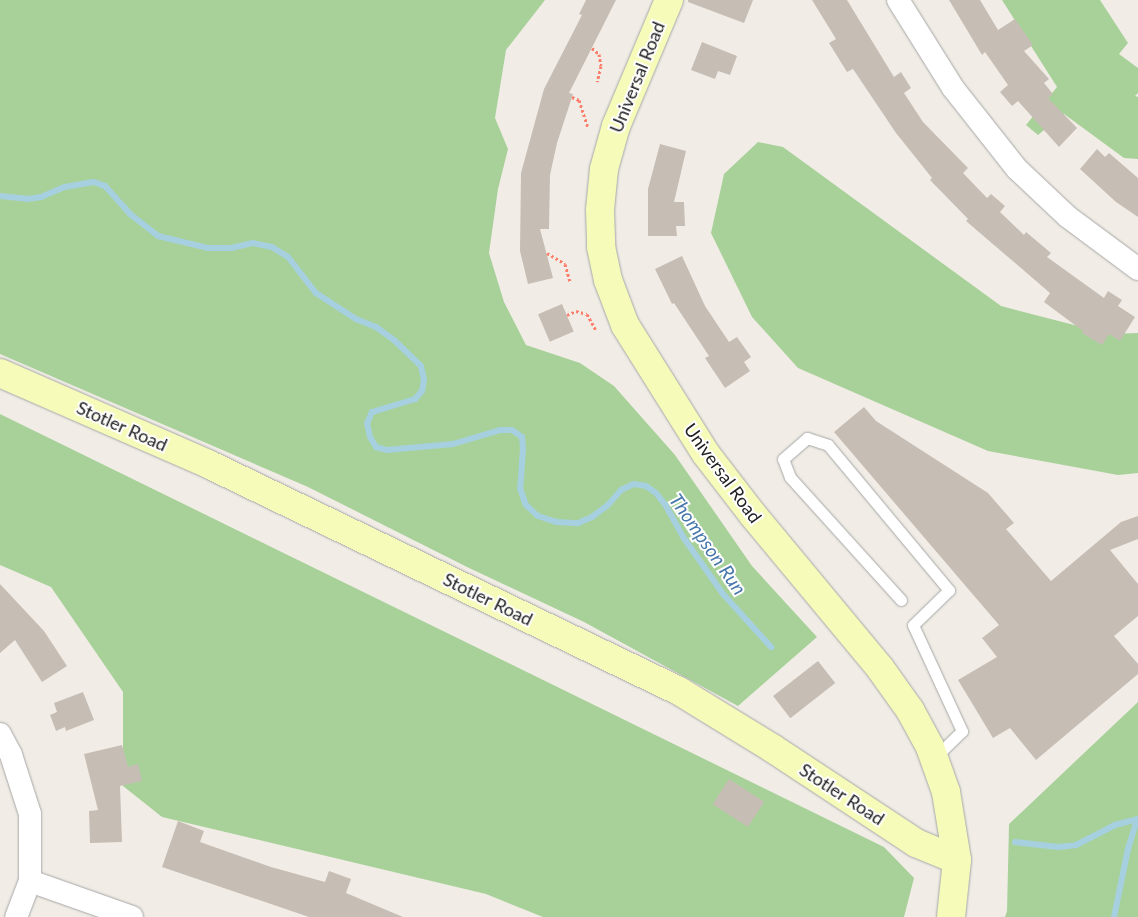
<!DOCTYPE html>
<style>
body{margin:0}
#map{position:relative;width:1138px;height:917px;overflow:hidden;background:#f1ede6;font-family:Lato,sans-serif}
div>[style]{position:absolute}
.forest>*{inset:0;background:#a8d19a}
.stream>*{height:6px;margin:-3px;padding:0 3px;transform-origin:3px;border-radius:3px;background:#a6d0df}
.building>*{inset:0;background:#c6bdb5;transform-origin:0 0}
.path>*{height:3px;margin-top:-1.5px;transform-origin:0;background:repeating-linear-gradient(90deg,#fd7e6a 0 2.5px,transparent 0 5px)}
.roads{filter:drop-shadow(0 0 1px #a7a7a7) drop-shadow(0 0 1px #a7a7a7)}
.lane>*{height:11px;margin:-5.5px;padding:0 5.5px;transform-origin:5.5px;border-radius:5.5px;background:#fff}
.street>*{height:22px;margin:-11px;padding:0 11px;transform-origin:11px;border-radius:11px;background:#fff}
.secondary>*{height:28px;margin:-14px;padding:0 14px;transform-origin:14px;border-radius:14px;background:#f6fbba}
span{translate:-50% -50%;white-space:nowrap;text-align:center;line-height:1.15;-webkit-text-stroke:4px #fff;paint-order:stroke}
.street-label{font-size:18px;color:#202020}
.water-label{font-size:19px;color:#4676ab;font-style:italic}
</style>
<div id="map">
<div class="forest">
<div style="clip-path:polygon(0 0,545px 0,506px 50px,495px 118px,508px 149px,498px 189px,489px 253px,504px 302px,526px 345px,580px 363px,614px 386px,675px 455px,752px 566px,817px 637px,738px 706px,584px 622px,467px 567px,308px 487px,0 354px)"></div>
<div style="clip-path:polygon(1002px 0,1100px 0,1128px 43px,1119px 54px,1138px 68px,1138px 93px,1135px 96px,1138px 97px,1138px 159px,1124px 158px,1064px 114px,1038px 135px,1026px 125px,1057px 87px)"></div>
<div style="clip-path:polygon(758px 142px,783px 147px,1001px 306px,1109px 334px,1138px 333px,1138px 473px,1118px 475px,988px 451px,798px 368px,752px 317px,711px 233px,724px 174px)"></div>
<div style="clip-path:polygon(0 414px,884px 847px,914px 878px,904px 917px,543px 917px,486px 894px,162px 817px,123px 786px,123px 692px,51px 587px,0 565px)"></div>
<div style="clip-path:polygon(1138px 702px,1138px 917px,1005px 917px,1007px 911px,1009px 824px)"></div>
</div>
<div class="stream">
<div style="left:0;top:196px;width:27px;rotate:6deg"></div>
<div style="left:27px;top:199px;width:14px;rotate:-8deg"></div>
<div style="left:41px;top:197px;width:26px;rotate:-23deg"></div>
<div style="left:65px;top:187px;width:29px;rotate:-10deg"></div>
<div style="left:94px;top:182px;width:12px;rotate:20deg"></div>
<div style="left:105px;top:186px;width:38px;rotate:48deg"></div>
<div style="left:130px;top:214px;width:36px;rotate:38deg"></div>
<div style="left:158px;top:236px;width:51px;rotate:13.5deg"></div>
<div style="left:208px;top:248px;width:23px"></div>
<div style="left:231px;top:248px;width:23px;rotate:-13deg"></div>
<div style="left:253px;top:243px;width:19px;rotate:12deg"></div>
<div style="left:272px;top:247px;width:19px;rotate:32deg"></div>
<div style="left:288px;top:257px;width:46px;rotate:52.1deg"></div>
<div style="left:316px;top:293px;width:48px;rotate:33deg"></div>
<div style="left:356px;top:319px;width:22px;rotate:22deg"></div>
<div style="left:376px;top:327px;width:22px;rotate:36deg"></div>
<div style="left:394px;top:340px;width:37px;rotate:44deg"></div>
<div style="left:421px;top:366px;width:14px;rotate:78deg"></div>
<div style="left:424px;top:380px;width:11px;rotate:100deg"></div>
<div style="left:422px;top:391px;width:11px;rotate:131deg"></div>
<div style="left:415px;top:399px;width:45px;rotate:163.2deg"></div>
<div style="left:372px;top:412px;width:12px;rotate:114deg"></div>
<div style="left:367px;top:423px;width:14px;rotate:78deg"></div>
<div style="left:370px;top:437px;width:12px;rotate:59deg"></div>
<div style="left:376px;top:447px;width:11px;rotate:15deg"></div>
<div style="left:387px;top:450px;width:66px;rotate:-5.2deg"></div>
<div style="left:453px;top:444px;width:49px;rotate:-16.6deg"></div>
<div style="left:500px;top:430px;width:12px"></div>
<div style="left:512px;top:430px;width:12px;rotate:35deg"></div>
<div style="left:522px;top:437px;width:12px;rotate:85deg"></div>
<div style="left:523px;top:449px;width:39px;rotate:94deg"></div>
<div style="left:520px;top:488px;width:18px;rotate:71deg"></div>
<div style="left:526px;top:505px;width:16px;rotate:43deg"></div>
<div style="left:538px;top:516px;width:19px;rotate:18deg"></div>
<div style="left:556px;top:522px;width:22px;rotate:3deg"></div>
<div style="left:578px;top:523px;width:15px;rotate:-23deg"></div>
<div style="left:592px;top:517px;width:20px;rotate:-37deg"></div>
<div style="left:608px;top:505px;width:20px;rotate:-49deg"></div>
<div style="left:621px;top:490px;width:14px;rotate:-25deg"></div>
<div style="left:634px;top:484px;width:12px;rotate:9deg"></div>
<div style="left:646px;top:486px;width:12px;rotate:35deg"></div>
<div style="left:656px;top:493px;width:16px;rotate:52deg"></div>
<div style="left:666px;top:506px;width:35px;rotate:61deg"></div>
<div style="left:683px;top:537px;width:70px;rotate:54.9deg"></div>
<div style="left:723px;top:594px;width:72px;rotate:47.8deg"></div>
<div style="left:1015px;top:842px;width:43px;rotate:6.6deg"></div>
<div style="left:1058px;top:847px;width:18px;rotate:-6deg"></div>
<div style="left:1076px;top:845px;width:44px;rotate:-27.1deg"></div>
<div style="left:1115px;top:825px;width:24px;rotate:-15deg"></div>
<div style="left:1114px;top:917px;width:69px;rotate:-78.4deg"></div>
<div style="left:1128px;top:849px;width:31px;rotate:-73deg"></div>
</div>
<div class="building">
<div style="clip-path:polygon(586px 0,616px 0,569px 93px,573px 94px,557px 143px,550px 175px,549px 229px,540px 229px,553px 278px,528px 284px,520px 251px,521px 173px,544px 89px,582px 15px,579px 14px)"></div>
<div style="clip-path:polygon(688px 0,753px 0,744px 23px,688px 2px)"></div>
<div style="clip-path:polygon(812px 0,847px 0,894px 77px,901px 72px,911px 88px,904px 93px,923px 122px,968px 168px,963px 173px,987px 198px,991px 194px,1005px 206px,1000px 212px,1024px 235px,1026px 232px,1051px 253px,1047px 257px,1104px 298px,1108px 291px,1122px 300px,1118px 306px,1135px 317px,1120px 341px,1109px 334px,1102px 345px,1082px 333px,1083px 331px,1044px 302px,1050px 293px,966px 221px,968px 219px,930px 180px,932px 178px,896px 133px,853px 69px,847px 72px,829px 43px,836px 39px)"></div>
<div style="clip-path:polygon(949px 0,980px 0,998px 30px,1015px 19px,1033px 45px,1024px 51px,1049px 79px,1044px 83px,1053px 94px,1048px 98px,1077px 128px,1059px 147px,1018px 101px,1012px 106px,1000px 92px,1008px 85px,985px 52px,982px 55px)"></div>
<div style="clip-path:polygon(702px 42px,737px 56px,730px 75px,718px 71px,715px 79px,691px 70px)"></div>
<div style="clip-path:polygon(660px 144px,686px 151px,674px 202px,684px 202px,685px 226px,676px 226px,677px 236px,648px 236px,648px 189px)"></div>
<div style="clip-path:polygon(1097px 149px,1105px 157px,1109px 153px,1138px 178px,1138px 217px,1116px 202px,1080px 169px)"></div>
<div style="clip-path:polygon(682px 256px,705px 306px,729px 342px,737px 337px,751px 357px,744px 362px,750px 371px,725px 388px,705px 358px,709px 356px,674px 303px,672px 304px,655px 269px)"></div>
<div style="left:562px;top:304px;width:30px;height:26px;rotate:67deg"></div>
<div style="clip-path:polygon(864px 407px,876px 421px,988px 493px,1014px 523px,1006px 529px,1051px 581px,1121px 522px,1138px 516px,1138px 539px,1110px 550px,1138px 584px,1138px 616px,1114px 636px,1138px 664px,1138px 674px,1036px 760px,1010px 728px,993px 738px,958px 680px,997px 657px,982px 638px,999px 625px,834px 432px)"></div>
<div style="clip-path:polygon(0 584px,44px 631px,67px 666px,42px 682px,15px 640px,0 653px)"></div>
<div style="left:818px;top:661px;width:28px;height:57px;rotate:52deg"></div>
<div style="clip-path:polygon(83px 692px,94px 720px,66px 731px,65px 727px,56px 731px,50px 715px,57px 712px,54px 703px)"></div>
<div style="clip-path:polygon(122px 745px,128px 767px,138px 764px,142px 781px,120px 786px,122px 842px,90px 843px,89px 811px,98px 810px,84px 754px)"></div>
<div style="left:729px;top:779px;width:42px;height:30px;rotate:33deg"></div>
<div style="clip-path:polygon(178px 821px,204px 831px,200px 842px,271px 867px,325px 882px,329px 871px,351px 879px,346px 893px,403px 917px,309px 917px,162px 867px)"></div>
</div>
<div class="path">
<div style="left:592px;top:48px;width:9px;rotate:41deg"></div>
<div style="left:599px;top:54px;width:12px;rotate:81deg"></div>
<div style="left:601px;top:66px;width:16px;rotate:104deg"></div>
<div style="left:572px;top:97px;width:8px;rotate:23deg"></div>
<div style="left:579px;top:100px;width:28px;rotate:72deg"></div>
<div style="left:547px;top:253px;width:21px;rotate:31deg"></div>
<div style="left:565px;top:264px;width:19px;rotate:74deg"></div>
<div style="left:567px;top:315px;width:10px;rotate:-24deg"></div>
<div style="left:576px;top:311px;width:11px;rotate:15deg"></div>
<div style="left:587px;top:314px;width:18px;rotate:61deg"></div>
</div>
<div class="roads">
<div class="lane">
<div style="left:901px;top:600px;width:166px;rotate:-132.1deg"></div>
<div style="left:790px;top:477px;width:19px;rotate:-111deg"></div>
<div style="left:783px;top:459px;width:32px;rotate:-41deg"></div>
<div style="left:807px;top:438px;width:22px;rotate:18deg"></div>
<div style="left:828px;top:445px;width:189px;rotate:50.2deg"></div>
<div style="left:949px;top:590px;width:50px;rotate:135.8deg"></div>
<div style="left:913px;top:625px;width:117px;rotate:65.2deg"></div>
<div style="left:962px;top:731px;width:37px;rotate:136deg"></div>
</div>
<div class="street">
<div style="left:898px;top:0;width:104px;rotate:58deg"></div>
<div style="left:953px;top:88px;width:103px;rotate:51.7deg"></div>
<div style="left:1017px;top:169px;width:70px;rotate:43.3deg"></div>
<div style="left:1068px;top:217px;width:87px;rotate:36.6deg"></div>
<div style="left:0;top:734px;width:24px;rotate:62deg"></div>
<div style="left:11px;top:755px;width:62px;rotate:72.1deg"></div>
<div style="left:30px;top:814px;width:67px;rotate:90deg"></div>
<div style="left:30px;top:881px;width:39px;rotate:111deg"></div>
<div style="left:30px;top:881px;width:108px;rotate:19.4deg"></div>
</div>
<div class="secondary">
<div style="left:669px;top:0;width:137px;rotate:112.8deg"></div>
<div style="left:616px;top:126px;width:45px;rotate:105.6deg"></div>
<div style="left:604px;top:169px;width:41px;rotate:95.6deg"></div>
<div style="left:600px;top:210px;width:37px;rotate:88deg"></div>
<div style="left:601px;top:247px;width:34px;rotate:78deg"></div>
<div style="left:608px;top:280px;width:48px;rotate:69.3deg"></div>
<div style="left:625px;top:325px;width:152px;rotate:57.9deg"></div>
<div style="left:706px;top:454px;width:77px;rotate:52.4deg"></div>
<div style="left:753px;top:515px;width:199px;rotate:50.3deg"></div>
<div style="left:880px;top:668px;width:52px;rotate:54.5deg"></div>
<div style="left:910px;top:710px;width:42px;rotate:61.6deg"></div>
<div style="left:930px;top:747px;width:48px;rotate:70.4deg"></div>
<div style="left:946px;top:792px;width:69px;rotate:80.8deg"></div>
<div style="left:957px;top:860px;width:57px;rotate:96deg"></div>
<div style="left:0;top:373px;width:227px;rotate:23.6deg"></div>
<div style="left:208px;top:464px;width:523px;rotate:25.73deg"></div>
<div style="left:679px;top:691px;width:109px;rotate:31.5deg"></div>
<div style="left:772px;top:748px;width:173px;rotate:33.4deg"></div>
<div style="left:916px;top:843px;width:44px;rotate:22.5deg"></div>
</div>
</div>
<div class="street-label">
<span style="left:637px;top:77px;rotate:-68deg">Universal Road</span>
<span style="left:122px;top:426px;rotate:24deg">Stotler Road</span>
<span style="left:723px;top:473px;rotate:54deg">Universal Road</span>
<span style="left:488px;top:599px;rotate:26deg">Stotler Road</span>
<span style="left:842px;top:794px;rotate:33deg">Stotler Road</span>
</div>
<div class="water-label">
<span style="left:708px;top:544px;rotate:55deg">Thompson Run</span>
</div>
</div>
